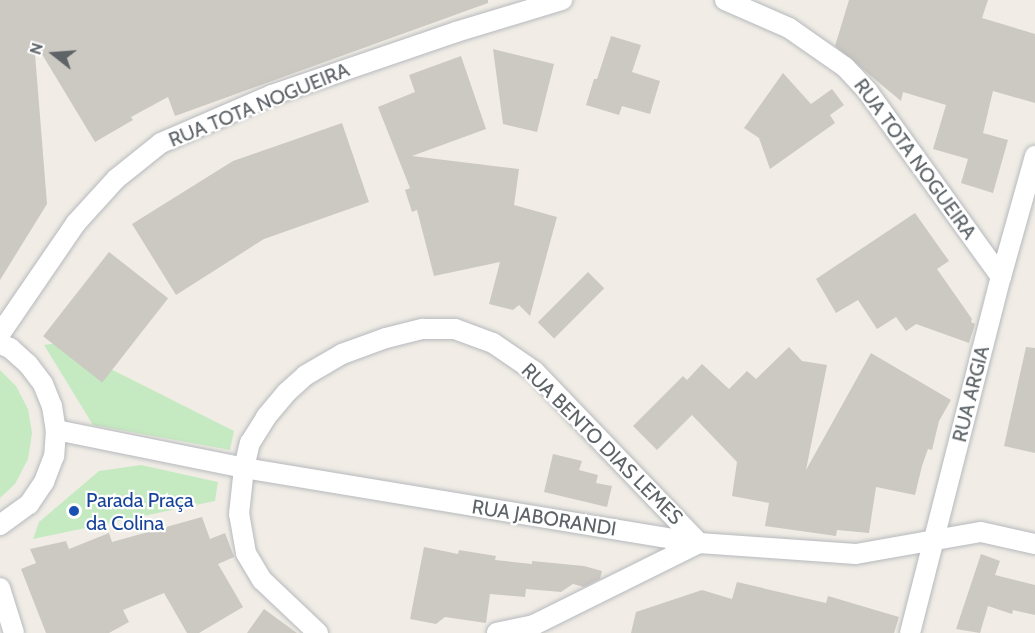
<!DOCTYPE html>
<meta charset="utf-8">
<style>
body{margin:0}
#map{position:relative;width:1035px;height:633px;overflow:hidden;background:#f1ede6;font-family:Cabin,sans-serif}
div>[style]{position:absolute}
.green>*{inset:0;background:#c5eac1}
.building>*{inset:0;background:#ccc8c2;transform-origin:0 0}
.roads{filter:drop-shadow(0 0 2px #b6b9bd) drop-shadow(0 0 2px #b6b9bd)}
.minor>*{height:20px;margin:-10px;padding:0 10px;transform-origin:10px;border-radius:10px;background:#fff}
.dots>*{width:16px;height:16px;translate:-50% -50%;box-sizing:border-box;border:3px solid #fff;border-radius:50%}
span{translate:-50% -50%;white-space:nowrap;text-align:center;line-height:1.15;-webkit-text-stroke:4.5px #fff;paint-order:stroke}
.street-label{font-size:20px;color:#5d6367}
.transit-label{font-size:20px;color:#164399}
.left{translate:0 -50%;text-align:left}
.north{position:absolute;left:24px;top:24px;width:60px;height:60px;-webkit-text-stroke:4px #fff;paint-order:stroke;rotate:287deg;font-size:16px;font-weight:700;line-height:24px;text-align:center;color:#5d6367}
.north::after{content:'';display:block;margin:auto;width:21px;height:27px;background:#5d6367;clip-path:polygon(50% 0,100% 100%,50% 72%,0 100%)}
</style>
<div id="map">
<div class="green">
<div style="clip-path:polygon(59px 343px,234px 431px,230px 450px,93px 425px,44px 345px)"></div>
<div style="clip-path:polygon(0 370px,16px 386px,28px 409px,32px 433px,28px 459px,15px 484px,0 498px)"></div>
<div style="clip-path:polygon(141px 465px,218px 482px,215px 501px,33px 539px,39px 522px,99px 471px)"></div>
</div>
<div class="building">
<div style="clip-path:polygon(0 0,488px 0,488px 3px,175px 116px,168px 97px,131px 117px,133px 120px,95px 142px,34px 41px,47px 204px,0 280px)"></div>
<div style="clip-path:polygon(849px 0,988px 0,982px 18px,1035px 34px,1035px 103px,993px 91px,983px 133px,1008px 140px,993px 193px,961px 183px,968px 159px,933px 149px,946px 105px,903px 92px,901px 101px,835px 46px)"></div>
<div style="clip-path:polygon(611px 36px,641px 45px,632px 72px,660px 81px,650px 114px,622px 106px,619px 115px,586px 105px,594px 79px,597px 79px)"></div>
<div style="clip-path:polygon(493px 49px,554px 64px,537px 132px,503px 124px)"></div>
<div style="clip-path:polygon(461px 56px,486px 129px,412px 156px,519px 169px,514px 205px,557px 217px,530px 316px,519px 305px,513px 310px,489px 304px,500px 262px,434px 276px,417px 210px,412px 212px,405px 190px,410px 188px,378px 107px,415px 92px,409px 75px)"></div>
<div style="clip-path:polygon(783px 73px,811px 104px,832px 89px,844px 105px,830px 115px,835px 123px,770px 169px,759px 138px,744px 128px)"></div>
<div style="clip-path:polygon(342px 123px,369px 202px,264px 239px,176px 295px,132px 224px,233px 161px)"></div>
<div style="clip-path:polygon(915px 213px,949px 261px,937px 269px,972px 319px,971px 322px,975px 324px,969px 343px,916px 324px,906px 331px,896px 317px,877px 329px,858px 300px,836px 313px,816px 279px)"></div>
<div style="left:109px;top:252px;width:75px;height:107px;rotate:38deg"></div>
<div style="left:588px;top:272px;width:23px;height:71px;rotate:45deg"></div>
<div style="clip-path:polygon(789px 347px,802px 361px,827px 365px,806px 470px,871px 353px,951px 400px,939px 421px,932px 450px,928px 449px,922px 466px,915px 495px,876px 487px,869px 533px,837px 530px,836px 536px,765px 526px,769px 503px,732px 496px,737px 462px,692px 415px,657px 450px,633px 426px,683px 376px,687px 380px,702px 364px,729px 389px,747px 371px,756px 379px)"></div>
<div style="clip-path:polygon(1026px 347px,1035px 348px,1035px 453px,1004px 446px)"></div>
<div style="clip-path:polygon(553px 454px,582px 461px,579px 470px,598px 475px,596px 483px,612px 486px,607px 507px,544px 492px)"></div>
<div style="clip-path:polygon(202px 517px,210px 539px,225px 533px,234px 557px,218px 564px,243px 607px,199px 633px,187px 633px,164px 593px,123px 610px,129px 622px,109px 633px,46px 633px,21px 569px,36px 563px,30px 549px,66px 541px,69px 549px,109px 533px,112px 542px)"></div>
<div style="clip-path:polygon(424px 547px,458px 554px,459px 550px,496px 556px,495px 560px,532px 564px,532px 561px,584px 566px,602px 571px,600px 579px,584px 587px,573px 584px,561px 592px,526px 589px,525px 597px,490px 594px,486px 623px,445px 617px,436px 624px,410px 619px)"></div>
<div style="clip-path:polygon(981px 554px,1000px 561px,995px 575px,1035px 585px,1035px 615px,1013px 610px,1012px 614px,988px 606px,980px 633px,956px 629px)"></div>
<div style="clip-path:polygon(737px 582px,826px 603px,828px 596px,899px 617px,894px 633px,631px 633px,636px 612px,702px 590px,732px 599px)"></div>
<div style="clip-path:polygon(264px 609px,297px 633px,247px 633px)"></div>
</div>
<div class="roads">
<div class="minor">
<div style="left:725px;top:0;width:70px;rotate:23.6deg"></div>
<div style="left:789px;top:28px;width:68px;rotate:34.9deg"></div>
<div style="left:845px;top:67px;width:34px;rotate:47deg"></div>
<div style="left:868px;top:92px;width:228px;rotate:54.3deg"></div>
<div style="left:0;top:334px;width:135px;rotate:-55.6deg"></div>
<div style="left:76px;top:223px;width:59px;rotate:-47.7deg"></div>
<div style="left:116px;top:179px;width:58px;rotate:-38.7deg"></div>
<div style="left:161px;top:143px;width:121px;rotate:-23.4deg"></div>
<div style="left:272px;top:95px;width:194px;rotate:-18.9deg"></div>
<div style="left:456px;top:32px;width:111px;rotate:-16.8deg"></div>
<div style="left:0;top:344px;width:11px;rotate:22deg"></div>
<div style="left:10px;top:348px;width:24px;rotate:42deg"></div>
<div style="left:28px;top:364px;width:25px;rotate:53deg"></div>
<div style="left:43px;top:384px;width:24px;rotate:68deg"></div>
<div style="left:52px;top:406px;width:24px;rotate:81deg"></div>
<div style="left:56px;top:430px;width:26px;rotate:94deg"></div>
<div style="left:54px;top:456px;width:28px;rotate:111deg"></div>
<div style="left:44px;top:482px;width:27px;rotate:124deg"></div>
<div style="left:29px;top:504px;width:36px;rotate:144deg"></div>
<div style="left:56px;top:430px;width:192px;rotate:11.4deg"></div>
<div style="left:244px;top:468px;width:461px;rotate:9.4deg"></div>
<div style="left:699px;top:543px;width:157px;rotate:4deg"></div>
<div style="left:856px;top:554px;width:127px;rotate:-10deg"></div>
<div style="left:981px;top:532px;width:55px;rotate:12.5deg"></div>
<div style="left:0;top:588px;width:47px;rotate:72.7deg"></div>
<div style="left:318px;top:633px;width:77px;rotate:-136.6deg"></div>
<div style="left:262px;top:580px;width:31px;rotate:-121deg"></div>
<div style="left:246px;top:553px;width:40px;rotate:-100deg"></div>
<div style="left:239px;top:514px;width:46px;rotate:-83.8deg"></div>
<div style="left:244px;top:468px;width:26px;rotate:-77deg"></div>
<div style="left:250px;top:443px;width:31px;rotate:-58deg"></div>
<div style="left:266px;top:417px;width:31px;rotate:-50deg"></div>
<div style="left:286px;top:393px;width:27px;rotate:-42deg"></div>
<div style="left:306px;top:375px;width:42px;rotate:-30.3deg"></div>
<div style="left:342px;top:354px;width:47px;rotate:-20deg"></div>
<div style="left:386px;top:338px;width:38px;rotate:-14deg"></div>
<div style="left:423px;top:329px;width:32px"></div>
<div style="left:455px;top:329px;width:40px;rotate:20.2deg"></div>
<div style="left:493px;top:343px;width:50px;rotate:34.3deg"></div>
<div style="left:534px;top:371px;width:238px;rotate:46.2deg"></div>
<div style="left:699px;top:543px;width:184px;rotate:153.6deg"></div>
<div style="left:534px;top:625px;width:38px;rotate:168deg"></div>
<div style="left:910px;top:633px;width:367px;rotate:-75.7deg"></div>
<div style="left:1001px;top:277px;width:126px;rotate:-74.3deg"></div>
</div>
</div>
<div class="dots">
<div style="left:74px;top:511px;background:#1a4fb4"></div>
</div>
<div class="street-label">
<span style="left:259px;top:105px;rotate:-22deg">RUA TOTA NOGUEIRA</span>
<span style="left:915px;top:159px;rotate:54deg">RUA TOTA NOGUEIRA</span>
<span style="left:971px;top:394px;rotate:-76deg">RUA ARGIA</span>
<span style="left:602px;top:444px;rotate:45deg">RUA BENTO DIAS LEMES</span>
<span style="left:544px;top:518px;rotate:9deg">RUA JABORANDI</span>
</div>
<div class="transit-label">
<span class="left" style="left:86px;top:512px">Parada Praça<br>da Colina</span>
</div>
<div class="north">N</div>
</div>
